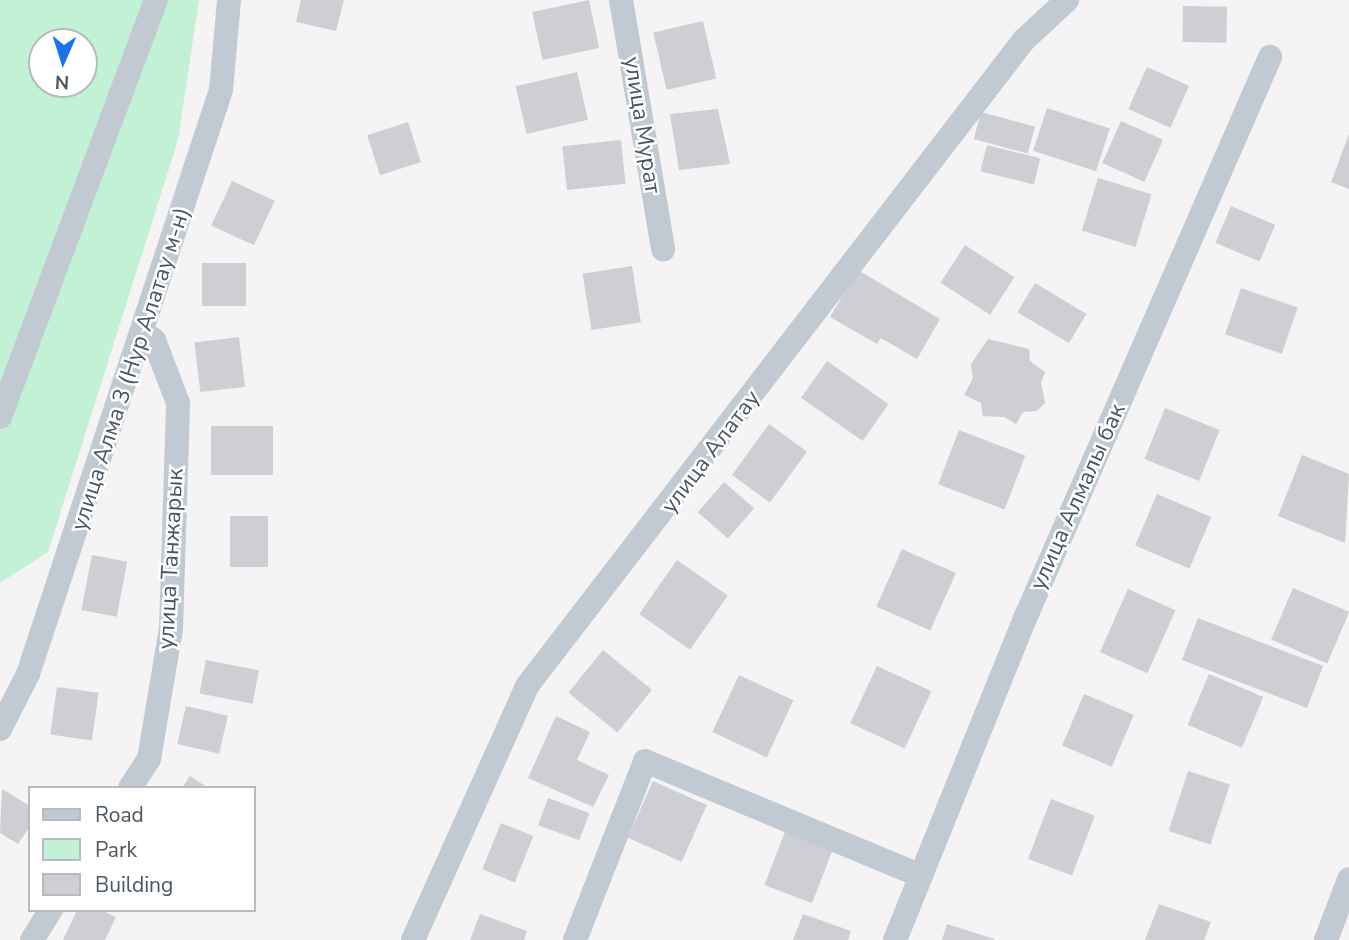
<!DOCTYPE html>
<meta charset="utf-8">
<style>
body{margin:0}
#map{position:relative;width:1349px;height:940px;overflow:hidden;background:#f5f3f3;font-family:"Nunito Sans",sans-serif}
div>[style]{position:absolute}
.green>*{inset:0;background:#c3f1d5}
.building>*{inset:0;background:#cdcfd5;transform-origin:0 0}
.minor>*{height:24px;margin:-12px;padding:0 12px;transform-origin:12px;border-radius:12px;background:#c1cad2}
span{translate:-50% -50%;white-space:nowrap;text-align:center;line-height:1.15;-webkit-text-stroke:5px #fff;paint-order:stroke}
.street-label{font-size:23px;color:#4a5661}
.legend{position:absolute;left:28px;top:786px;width:228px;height:126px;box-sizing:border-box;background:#fff;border:2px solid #b7bbc0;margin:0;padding:9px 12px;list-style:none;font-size:21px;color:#4a5661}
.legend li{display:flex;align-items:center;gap:14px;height:35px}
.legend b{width:35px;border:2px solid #b7bbc0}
.north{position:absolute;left:28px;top:28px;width:70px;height:70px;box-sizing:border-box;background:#fff;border:2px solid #b7bbc0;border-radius:50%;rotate:183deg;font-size:19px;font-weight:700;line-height:28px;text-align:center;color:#4a5661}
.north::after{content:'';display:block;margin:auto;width:24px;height:32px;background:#1a73e8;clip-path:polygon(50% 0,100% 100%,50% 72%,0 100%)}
</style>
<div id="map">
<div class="green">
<div style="clip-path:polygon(evenodd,0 0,199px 0,178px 140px,48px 552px,0 583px,0 0,42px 42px,84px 42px,84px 84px,42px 84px,42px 42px)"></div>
</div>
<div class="building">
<div style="clip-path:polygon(301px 0,344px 0,336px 31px,296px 22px)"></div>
<div style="left:589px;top:0;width:49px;height:58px;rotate:78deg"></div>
<div style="left:1183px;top:6px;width:44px;height:36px;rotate:1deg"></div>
<div style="left:703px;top:21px;width:59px;height:51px;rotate:77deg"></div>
<div style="left:1147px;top:67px;width:46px;height:46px;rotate:24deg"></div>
<div style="left:577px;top:72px;width:49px;height:63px;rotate:77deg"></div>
<div style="left:1047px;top:108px;width:66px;height:45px;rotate:18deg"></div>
<div style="clip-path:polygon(718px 109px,730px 164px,679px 170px,670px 114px)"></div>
<div style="left:981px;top:112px;width:56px;height:28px;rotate:15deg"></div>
<div style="left:1121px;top:121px;width:46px;height:46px;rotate:24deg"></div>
<div style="left:408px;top:122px;width:42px;height:43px;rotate:72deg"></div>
<div style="clip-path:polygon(1349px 134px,1349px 189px,1331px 182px)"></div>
<div style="left:621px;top:140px;width:44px;height:59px;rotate:84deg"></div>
<div style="left:987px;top:145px;width:55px;height:27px;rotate:14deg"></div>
<div style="left:1098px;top:178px;width:56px;height:55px;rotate:17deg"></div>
<div style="left:232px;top:181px;width:47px;height:49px;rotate:25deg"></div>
<div style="left:1231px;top:206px;width:48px;height:40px;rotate:23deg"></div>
<div style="left:965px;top:245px;width:59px;height:45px;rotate:33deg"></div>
<div style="left:202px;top:263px;width:44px;height:43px"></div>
<div style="left:632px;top:266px;width:57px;height:50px;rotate:81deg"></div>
<div style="clip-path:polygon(858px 270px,940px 319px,917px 359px,881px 338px,877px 344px,830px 317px)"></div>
<div style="left:1035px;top:283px;width:60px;height:34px;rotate:31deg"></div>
<div style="left:1241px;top:288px;width:60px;height:49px;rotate:19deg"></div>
<div style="left:239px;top:337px;width:50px;height:45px;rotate:83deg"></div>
<div style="clip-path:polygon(988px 339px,1029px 349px,1030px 361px,1045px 372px,1041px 383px,1045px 403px,1037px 411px,1023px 412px,1016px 424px,1004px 417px,983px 416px,981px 403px,964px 395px,973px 378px,971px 364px)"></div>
<div style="left:827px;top:361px;width:75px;height:45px;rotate:35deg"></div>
<div style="left:1165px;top:408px;width:59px;height:55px;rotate:22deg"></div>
<div style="left:769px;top:424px;width:47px;height:63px;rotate:36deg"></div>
<div style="left:211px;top:426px;width:62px;height:49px"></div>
<div style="left:959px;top:430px;width:71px;height:58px;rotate:21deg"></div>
<div style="clip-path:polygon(1302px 455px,1349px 474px,1345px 543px,1278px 516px)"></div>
<div style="left:724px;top:482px;width:40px;height:40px;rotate:41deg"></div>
<div style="left:1157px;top:494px;width:59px;height:56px;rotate:23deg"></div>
<div style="left:230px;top:516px;width:38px;height:51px"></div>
<div style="left:902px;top:549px;width:59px;height:63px;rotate:24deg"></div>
<div style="left:92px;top:555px;width:36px;height:56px;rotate:11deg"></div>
<div style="left:677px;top:560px;width:62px;height:66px;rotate:35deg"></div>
<div style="left:1293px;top:588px;width:61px;height:56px;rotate:23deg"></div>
<div style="left:1128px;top:589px;width:52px;height:69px;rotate:24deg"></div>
<div style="left:1198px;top:618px;width:134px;height:45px;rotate:21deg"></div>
<div style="left:603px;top:650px;width:63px;height:55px;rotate:39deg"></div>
<div style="left:206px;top:660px;width:54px;height:34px;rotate:11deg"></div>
<div style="left:877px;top:666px;width:60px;height:63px;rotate:25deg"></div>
<div style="left:1209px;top:674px;width:59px;height:55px;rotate:23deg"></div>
<div style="left:739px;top:675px;width:60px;height:63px;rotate:25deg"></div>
<div style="left:57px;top:687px;width:42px;height:48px;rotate:8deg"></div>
<div style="left:1084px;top:694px;width:54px;height:56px;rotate:23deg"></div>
<div style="left:186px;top:706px;width:43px;height:39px;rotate:13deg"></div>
<div style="clip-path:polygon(556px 716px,590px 732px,577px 760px,609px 775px,593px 807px,528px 778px)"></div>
<div style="left:1188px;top:771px;width:44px;height:63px;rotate:18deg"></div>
<div style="clip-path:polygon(190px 776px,208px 788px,182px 788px)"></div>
<div style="left:653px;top:781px;width:59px;height:62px;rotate:24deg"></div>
<div style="clip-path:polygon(2px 789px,30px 806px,30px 826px,18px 844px,0 833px)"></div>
<div style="left:548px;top:798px;width:44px;height:29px;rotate:20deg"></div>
<div style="left:1051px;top:799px;width:47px;height:64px;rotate:21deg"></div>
<div style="left:501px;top:823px;width:35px;height:50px;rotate:22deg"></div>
<div style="left:786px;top:829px;width:51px;height:60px;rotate:21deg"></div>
<div style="clip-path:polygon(1159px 904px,1211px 922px,1204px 940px,1145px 940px)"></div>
<div style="clip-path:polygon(77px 910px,101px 910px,116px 917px,105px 940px,63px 940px)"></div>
<div style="clip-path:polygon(480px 914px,527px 931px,524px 940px,470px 940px)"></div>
<div style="clip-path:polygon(803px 914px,851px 931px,848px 940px,793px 940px)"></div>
<div style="clip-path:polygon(947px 924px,994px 939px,994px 940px,942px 940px)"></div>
</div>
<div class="minor">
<div style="left:621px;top:0;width:253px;rotate:80.4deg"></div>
<div style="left:0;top:417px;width:445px;rotate:-69.5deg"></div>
<div style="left:0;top:729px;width:62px;rotate:-63deg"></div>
<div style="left:28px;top:674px;width:615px;rotate:-71.71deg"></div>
<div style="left:221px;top:90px;width:90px;rotate:-84.9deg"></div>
<div style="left:130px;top:788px;width:35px;rotate:-57deg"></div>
<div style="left:149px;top:759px;width:132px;rotate:-80.4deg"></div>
<div style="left:171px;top:629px;width:226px;rotate:-88.2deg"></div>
<div style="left:178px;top:403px;width:67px;rotate:-110.9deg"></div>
<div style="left:154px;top:340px;width:13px;rotate:-148deg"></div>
<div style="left:32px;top:940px;width:36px;rotate:-58deg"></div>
<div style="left:413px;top:940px;width:278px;rotate:-65.8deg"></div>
<div style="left:527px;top:686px;width:815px;rotate:-52.43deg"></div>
<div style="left:1024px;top:40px;width:59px;rotate:-42.9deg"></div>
<div style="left:575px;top:940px;width:192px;rotate:-68.6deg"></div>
<div style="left:645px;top:761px;width:299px;rotate:22.6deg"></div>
<div style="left:895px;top:940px;width:352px;rotate:-68deg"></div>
<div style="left:1027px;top:614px;width:608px;rotate:-66.43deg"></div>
<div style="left:1326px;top:940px;width:65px;rotate:-69.3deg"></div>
</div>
<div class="street-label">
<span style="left:642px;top:125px;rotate:81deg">улица Мурат</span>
<span style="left:131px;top:369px;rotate:-72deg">улица Алма 3 (Нур Алатау м-н)</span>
<span style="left:711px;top:452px;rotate:-53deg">улица Алатау</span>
<span style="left:1078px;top:497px;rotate:-66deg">улица Алмалы бак</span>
<span style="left:171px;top:559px;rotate:-87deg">улица Танжарык</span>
</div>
<ul class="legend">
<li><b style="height:9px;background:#c1cad2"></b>Road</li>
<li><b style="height:19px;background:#c3f1d5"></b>Park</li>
<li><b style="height:19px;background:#cdcfd5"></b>Building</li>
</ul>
<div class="north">N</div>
</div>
